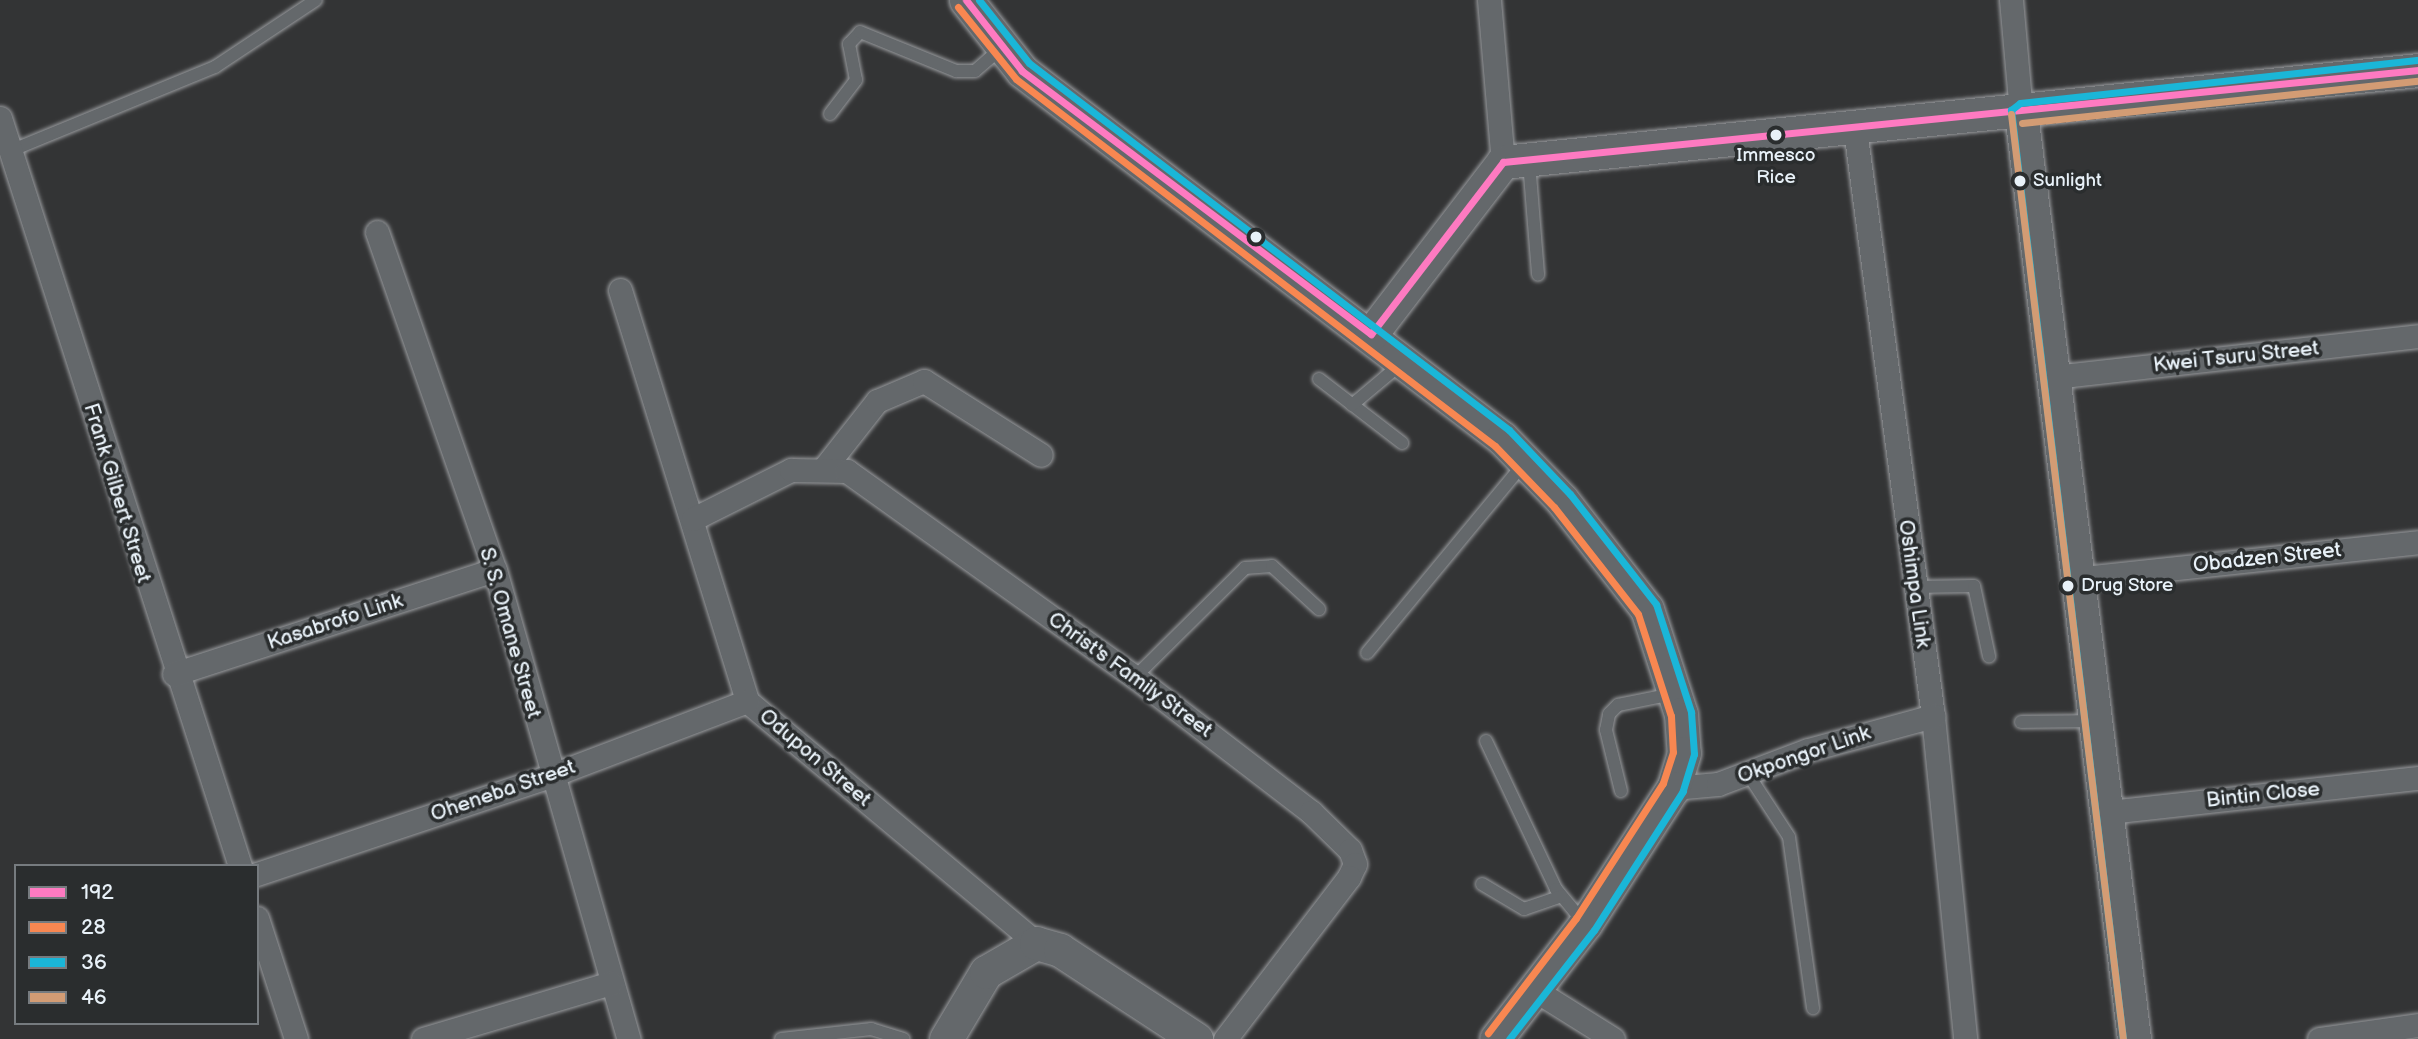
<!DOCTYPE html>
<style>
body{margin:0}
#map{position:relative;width:2418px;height:1039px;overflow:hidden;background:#333435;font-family:"Balsamiq Sans",sans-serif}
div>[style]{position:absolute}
.roads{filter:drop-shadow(0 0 2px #999b9e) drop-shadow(0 0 2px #999b9e)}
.lane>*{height:12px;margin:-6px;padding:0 6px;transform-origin:6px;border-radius:6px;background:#64686b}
.street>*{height:23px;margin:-11.5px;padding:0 11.5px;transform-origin:11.5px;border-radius:11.5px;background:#64686b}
.secondary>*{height:33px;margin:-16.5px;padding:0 16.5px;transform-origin:16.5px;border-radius:16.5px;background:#64686b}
.bus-1>*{height:7px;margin:-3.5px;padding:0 3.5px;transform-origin:3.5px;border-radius:3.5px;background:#fe7ac1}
.bus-2>*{height:7px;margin:-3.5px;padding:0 3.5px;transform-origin:3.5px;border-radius:3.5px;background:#f88751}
.bus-3>*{height:7px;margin:-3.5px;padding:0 3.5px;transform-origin:3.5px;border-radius:3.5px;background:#1ab6d8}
.bus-4>*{height:7px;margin:-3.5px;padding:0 3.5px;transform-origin:3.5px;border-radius:3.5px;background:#d39c74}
.dots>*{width:19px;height:19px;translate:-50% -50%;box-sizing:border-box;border:4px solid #2a2d2e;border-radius:50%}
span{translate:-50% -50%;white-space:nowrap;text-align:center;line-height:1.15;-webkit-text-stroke:7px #2a2d2e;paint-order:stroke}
.bus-label{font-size:19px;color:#e8f1f8}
.left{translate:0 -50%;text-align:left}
.street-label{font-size:21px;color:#e8f1f8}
.legend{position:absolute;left:14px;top:864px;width:245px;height:161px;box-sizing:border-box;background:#2a2d2e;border:2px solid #767b7f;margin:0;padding:9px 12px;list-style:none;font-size:21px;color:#e8f1f8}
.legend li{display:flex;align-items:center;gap:14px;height:35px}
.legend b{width:35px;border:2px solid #767b7f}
</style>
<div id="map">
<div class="roads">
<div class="lane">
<div style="left:830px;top:114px;width:43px;rotate:-52.6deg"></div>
<div style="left:856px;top:80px;width:37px;rotate:-101deg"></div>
<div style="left:849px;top:44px;width:16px;rotate:-47deg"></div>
<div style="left:860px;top:32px;width:104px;rotate:22.1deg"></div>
<div style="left:956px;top:71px;width:19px"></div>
<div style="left:975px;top:71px;width:33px;rotate:-41deg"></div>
<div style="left:10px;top:151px;width:222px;rotate:-22.3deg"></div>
<div style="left:215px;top:67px;width:121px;rotate:-33.6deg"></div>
<div style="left:1529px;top:162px;width:113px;rotate:85.4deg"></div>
<div style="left:1319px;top:379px;width:105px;rotate:37.6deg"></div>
<div style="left:1352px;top:405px;width:67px;rotate:-40.1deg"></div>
<div style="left:1914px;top:587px;width:60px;rotate:-1deg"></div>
<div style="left:1974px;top:586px;width:72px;rotate:77.9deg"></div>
<div style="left:1367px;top:653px;width:248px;rotate:-50.4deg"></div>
<div style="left:1135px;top:677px;width:155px;rotate:-44.7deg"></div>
<div style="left:1245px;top:568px;width:27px;rotate:-4deg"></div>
<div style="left:1272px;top:566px;width:64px;rotate:42.5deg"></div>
<div style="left:2021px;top:722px;width:72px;rotate:-0.8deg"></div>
<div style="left:1486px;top:741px;width:164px;rotate:64.7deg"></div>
<div style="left:1556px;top:889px;width:45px;rotate:50.4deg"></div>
<div style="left:1748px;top:774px;width:75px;rotate:56.9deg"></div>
<div style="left:1789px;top:837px;width:173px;rotate:82deg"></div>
<div style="left:1621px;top:791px;width:63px;rotate:-103.8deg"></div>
<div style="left:1606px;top:730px;width:16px;rotate:-79deg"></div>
<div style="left:1609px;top:714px;width:13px;rotate:-45deg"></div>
<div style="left:1618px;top:705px;width:55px;rotate:-11.5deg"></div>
<div style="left:1482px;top:884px;width:49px;rotate:30.8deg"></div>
<div style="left:1524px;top:909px;width:39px;rotate:-19deg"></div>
<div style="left:781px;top:1039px;width:91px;rotate:-6.3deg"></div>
<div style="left:871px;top:1029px;width:34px;rotate:17deg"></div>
</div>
<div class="street">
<div style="left:1489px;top:0;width:163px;rotate:85.1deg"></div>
<div style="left:2011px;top:0;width:113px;rotate:84.9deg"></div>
<div style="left:0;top:118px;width:786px;rotate:72.21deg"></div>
<div style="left:1855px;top:129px;width:592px;rotate:82.43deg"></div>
<div style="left:1933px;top:716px;width:325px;rotate:84.3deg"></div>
<div style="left:377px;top:232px;width:358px;rotate:70.8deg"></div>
<div style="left:495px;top:570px;width:488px;rotate:74.1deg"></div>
<div style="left:620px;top:290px;width:430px;rotate:72.8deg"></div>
<div style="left:747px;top:701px;width:377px;rotate:39.9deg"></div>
<div style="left:2054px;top:377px;width:366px;rotate:-6.4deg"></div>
<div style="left:825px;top:467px;width:84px;rotate:-51.8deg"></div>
<div style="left:877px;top:401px;width:51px;rotate:-23.1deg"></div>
<div style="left:924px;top:381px;width:138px;rotate:32.3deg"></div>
<div style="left:693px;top:519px;width:110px;rotate:-26.6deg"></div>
<div style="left:791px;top:470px;width:56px;rotate:1deg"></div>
<div style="left:847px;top:471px;width:354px;rotate:35.6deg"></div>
<div style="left:1135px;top:677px;width:222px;rotate:37.5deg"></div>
<div style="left:1311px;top:812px;width:54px;rotate:44.3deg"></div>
<div style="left:1350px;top:850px;width:15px;rotate:70deg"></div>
<div style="left:1355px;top:864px;width:14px;rotate:115deg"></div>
<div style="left:1349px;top:877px;width:204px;rotate:127.4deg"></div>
<div style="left:2074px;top:579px;width:346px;rotate:-6.1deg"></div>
<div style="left:174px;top:674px;width:337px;rotate:-18deg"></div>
<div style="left:1673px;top:788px;width:45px;rotate:-5.1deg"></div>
<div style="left:1718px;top:784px;width:96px;rotate:-20.7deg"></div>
<div style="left:1808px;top:750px;width:130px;rotate:-15.2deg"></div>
<div style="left:2109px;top:812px;width:311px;rotate:-6.3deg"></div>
<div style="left:257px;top:874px;width:309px;rotate:-18.5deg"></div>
<div style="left:550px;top:776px;width:211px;rotate:-20.8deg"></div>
<div style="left:257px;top:918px;width:127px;rotate:72.1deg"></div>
<div style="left:1535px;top:990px;width:92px;rotate:32.1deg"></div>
<div style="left:423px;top:1039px;width:196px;rotate:-16.6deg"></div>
<div style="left:2319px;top:1039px;width:100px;rotate:-8deg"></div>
</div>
<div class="secondary">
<div style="left:966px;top:0;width:90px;rotate:51.7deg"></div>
<div style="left:1022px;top:71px;width:604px;rotate:37.4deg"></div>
<div style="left:1502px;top:438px;width:86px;rotate:45.9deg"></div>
<div style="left:1562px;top:500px;width:138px;rotate:52.1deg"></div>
<div style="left:1647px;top:609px;width:110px;rotate:72.1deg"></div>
<div style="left:1681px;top:714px;width:39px;rotate:86deg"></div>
<div style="left:1684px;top:753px;width:37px;rotate:107deg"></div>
<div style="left:1673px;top:788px;width:162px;rotate:122.9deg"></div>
<div style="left:1585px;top:924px;width:145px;rotate:127.7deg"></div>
<div style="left:2021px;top:113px;width:933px;rotate:83.04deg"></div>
<div style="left:1371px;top:334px;width:217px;rotate:-52.5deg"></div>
<div style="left:1503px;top:162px;width:920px;rotate:-5.74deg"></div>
<div style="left:946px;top:1039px;width:78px;rotate:-59.2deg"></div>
<div style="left:986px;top:972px;width:58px;rotate:-30.1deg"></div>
<div style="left:1036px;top:943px;width:25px;rotate:16deg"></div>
<div style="left:1060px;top:950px;width:163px;rotate:33.2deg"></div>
</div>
</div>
<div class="bus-1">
<div style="left:966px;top:0;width:90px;rotate:51.7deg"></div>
<div style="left:1022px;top:71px;width:437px;rotate:37deg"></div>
<div style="left:1371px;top:334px;width:217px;rotate:-52.5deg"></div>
<div style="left:1503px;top:162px;width:920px;rotate:-5.74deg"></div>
</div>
<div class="bus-2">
<div style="left:958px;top:7px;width:92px;rotate:51.1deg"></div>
<div style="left:1016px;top:79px;width:603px;rotate:37.46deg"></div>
<div style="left:1495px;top:446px;width:85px;rotate:46deg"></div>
<div style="left:1554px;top:507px;width:136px;rotate:51.9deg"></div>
<div style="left:1638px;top:614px;width:107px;rotate:72.1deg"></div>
<div style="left:1671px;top:716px;width:36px;rotate:87deg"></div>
<div style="left:1673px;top:752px;width:33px;rotate:108deg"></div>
<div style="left:1663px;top:783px;width:161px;rotate:122.8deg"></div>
<div style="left:1576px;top:918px;width:145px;rotate:127.4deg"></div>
</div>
<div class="bus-3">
<div style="left:979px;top:0;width:80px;rotate:51.6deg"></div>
<div style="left:1029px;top:63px;width:604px;rotate:37.4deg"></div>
<div style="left:1509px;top:430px;width:88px;rotate:46.4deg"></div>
<div style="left:1570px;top:494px;width:140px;rotate:52deg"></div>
<div style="left:1656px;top:604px;width:114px;rotate:72deg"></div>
<div style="left:1691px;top:712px;width:42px;rotate:85.9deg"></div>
<div style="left:1694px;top:754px;width:39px;rotate:107deg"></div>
<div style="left:1683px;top:791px;width:165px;rotate:122.6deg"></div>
<div style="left:1594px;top:930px;width:138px;rotate:127.9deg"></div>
<div style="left:2123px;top:1039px;width:936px;rotate:-96.87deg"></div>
<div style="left:2011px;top:110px;width:11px;rotate:-38deg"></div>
<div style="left:2020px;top:103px;width:399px;rotate:-6.2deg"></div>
</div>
<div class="bus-4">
<div style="left:2011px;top:114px;width:932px;rotate:83.1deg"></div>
<div style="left:2022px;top:123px;width:398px;rotate:-6.1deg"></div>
</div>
<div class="dots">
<div style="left:1776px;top:135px;background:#e8f1f8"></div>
<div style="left:2020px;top:181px;background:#e8f1f8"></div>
<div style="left:1256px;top:237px;background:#e8f1f8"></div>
<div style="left:2068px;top:586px;background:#e8f1f8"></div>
</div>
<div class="bus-label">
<span style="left:1776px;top:167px">Immesco<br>Rice</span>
<span class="left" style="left:2033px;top:181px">Sunlight</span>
<span class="left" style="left:2081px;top:586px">Drug Store</span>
</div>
<div class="street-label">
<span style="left:2236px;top:357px;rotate:-6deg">Kwei Tsuru Street</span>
<span style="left:117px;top:493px;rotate:73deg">Frank Gilbert Street</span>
<span style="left:2267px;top:558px;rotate:-6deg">Obadzen Street</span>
<span style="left:1914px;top:584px;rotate:82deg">Oshimpa Link</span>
<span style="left:335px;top:622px;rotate:-18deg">Kasabrofo Link</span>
<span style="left:510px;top:633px;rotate:74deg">S. S. Omane Street</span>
<span style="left:1130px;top:675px;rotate:36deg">Christ's Family Street</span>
<span style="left:1804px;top:755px;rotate:-19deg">Okpongor Link</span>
<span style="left:815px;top:758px;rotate:40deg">Odupon Street</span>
<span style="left:503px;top:791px;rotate:-19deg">Oheneba Street</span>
<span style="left:2263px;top:795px;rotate:-6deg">Bintin Close</span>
</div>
<ul class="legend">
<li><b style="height:9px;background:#fe7ac1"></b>192</li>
<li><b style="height:9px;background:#f88751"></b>28</li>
<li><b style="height:9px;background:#1ab6d8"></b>36</li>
<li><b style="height:9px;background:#d39c74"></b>46</li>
</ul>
</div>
